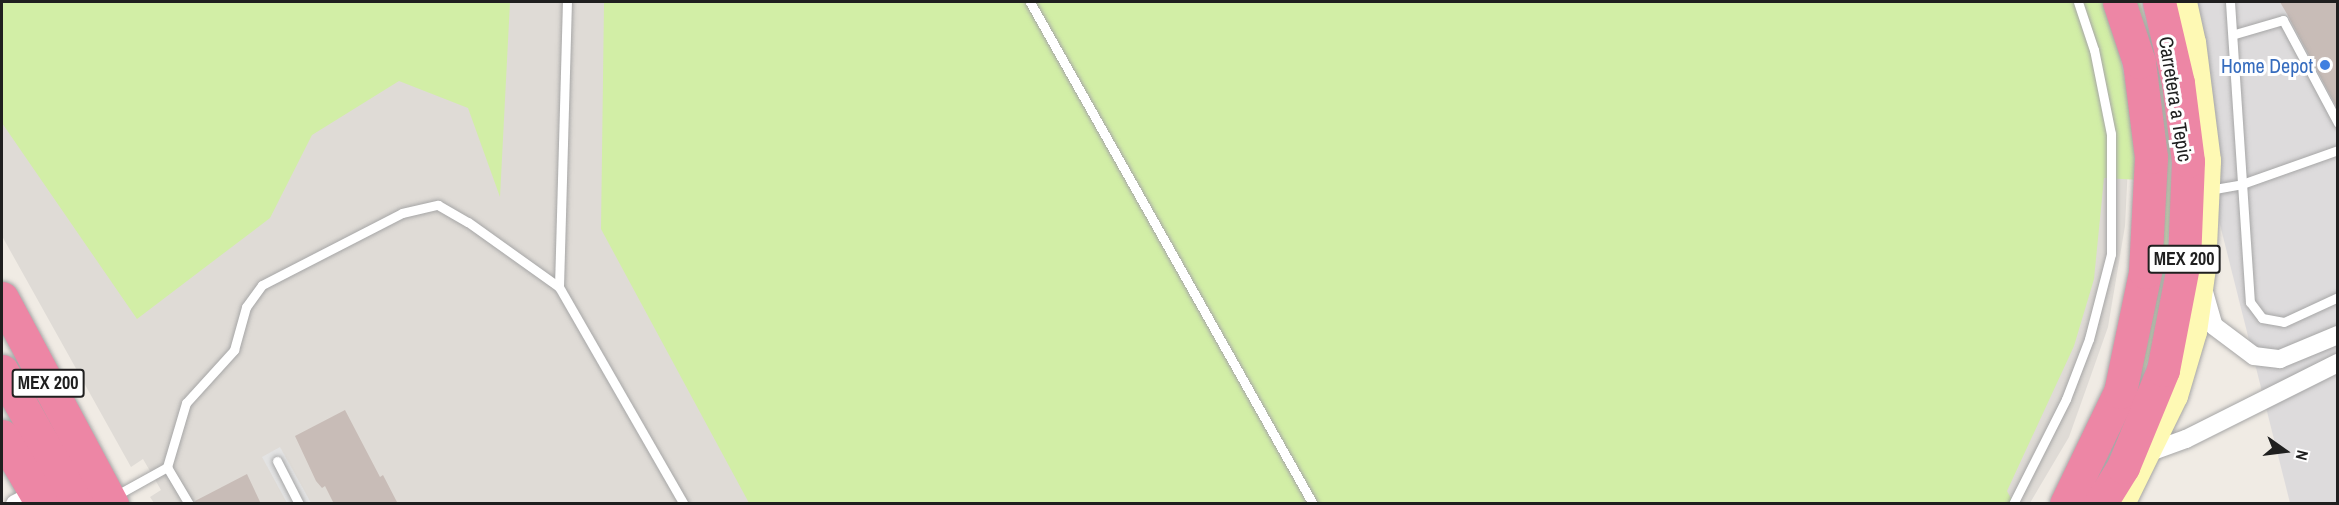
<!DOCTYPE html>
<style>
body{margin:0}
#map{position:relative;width:2339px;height:505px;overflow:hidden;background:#f0ebe4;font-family:"Archivo Narrow",sans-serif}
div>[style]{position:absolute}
.residential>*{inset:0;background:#dddbdc}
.airport>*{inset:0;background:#dfdbd6}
.grass>*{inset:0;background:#d2eea6}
.parking>*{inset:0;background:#e3e3e3}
.building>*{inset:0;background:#c8bcb7}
.roads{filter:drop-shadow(0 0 2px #a6a6a6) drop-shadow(0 0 2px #a6a6a6)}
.lane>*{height:9px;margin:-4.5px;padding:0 4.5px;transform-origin:4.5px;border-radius:4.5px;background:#fff}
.street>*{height:18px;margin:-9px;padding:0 9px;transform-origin:9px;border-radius:9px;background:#fff}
.secondary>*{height:26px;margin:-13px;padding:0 13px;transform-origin:13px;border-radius:13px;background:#fef9b4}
.highway>*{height:33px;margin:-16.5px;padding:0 16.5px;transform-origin:16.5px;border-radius:16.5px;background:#ed86a5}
.dots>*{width:16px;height:16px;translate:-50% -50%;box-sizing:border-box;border:3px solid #fff;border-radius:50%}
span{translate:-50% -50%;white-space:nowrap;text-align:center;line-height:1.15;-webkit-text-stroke:6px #fff;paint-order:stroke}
.shield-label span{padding:2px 4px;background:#fff;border:2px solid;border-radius:4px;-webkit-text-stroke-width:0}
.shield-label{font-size:18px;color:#1f1f1f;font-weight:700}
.shop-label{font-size:20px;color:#366cbe}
.right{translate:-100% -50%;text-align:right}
.street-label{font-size:20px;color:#1f1f1f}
.frame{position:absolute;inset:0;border:3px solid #1f1f1f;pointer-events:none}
.north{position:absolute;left:2255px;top:421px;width:60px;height:60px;-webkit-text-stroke:4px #fff;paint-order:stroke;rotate:104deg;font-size:16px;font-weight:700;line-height:24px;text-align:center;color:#1f1f1f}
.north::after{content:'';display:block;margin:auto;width:21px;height:27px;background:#1f1f1f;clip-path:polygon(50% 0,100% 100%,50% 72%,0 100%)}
</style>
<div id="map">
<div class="residential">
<div style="clip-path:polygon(2164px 2px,2337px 2px,2337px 503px,2290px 503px)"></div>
</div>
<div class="airport">
<div style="clip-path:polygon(2px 2px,2089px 2px,2128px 165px,2125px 226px,2108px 327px,2090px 378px,2069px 437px,2030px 503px,154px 503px,150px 497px,161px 490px,143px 459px,131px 467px,2px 236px)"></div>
</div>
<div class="grass">
<div style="clip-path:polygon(2px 2px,510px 2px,500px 197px,468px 108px,399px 81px,312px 135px,270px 218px,137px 319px,2px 123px)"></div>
<div style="clip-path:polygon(604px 2px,2109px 2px,2138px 144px,2140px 180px,2104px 178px,2094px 279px,2074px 346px,2007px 491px,2014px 504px,749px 503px,601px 229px)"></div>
<div style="clip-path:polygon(2126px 2px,2140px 2px,2160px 72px,2170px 141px,2171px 204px,2165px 274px,2152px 347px,2135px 400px,2093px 489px,2151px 282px)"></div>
</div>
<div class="parking">
<div style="clip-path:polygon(280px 447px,311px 503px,287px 503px,262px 457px)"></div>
</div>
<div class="building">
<div style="clip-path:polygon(2280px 2px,2337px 2px,2337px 108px,2287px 14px)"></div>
<div style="clip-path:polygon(345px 410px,380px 477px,383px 475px,398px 504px,334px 504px,325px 486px,322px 488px,316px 481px,295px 436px)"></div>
<div style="clip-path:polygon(247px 474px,261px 504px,196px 504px,195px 501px)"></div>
</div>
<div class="roads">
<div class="lane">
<div style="left:1030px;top:2px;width:576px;rotate:60.59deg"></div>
<div style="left:2230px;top:2px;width:301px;rotate:86.2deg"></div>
<div style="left:2250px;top:302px;width:20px;rotate:53deg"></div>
<div style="left:2262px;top:318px;width:22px;rotate:10deg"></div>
<div style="left:2284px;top:322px;width:60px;rotate:-24.8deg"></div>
<div style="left:2235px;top:34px;width:50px;rotate:-16.3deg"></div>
<div style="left:2283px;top:20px;width:117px;rotate:61.9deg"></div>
<div style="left:2209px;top:190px;width:34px;rotate:-10deg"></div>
<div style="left:2242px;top:184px;width:102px;rotate:-19.5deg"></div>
<div style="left:559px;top:287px;width:285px;rotate:-88.4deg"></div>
<div style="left:277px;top:461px;width:48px;rotate:62.9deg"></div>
<div style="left:167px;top:467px;width:67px;rotate:-73.5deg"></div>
<div style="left:186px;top:403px;width:72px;rotate:-47.8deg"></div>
<div style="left:234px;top:350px;width:45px;rotate:-74.4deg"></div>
<div style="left:246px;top:307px;width:27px;rotate:-54deg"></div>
<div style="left:262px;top:285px;width:157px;rotate:-27.2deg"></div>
<div style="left:402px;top:213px;width:37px;rotate:-13deg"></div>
<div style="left:438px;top:205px;width:34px;rotate:30deg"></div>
<div style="left:468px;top:222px;width:112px;rotate:35.5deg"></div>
<div style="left:559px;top:287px;width:250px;rotate:60.1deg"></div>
<div style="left:115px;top:496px;width:60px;rotate:-29.1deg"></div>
<div style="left:167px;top:467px;width:43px;rotate:59.3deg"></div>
<div style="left:2013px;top:504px;width:118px;rotate:-63.2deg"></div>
<div style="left:2066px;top:399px;width:64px;rotate:-69deg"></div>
<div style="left:2089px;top:339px;width:88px;rotate:-75.5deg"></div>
<div style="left:2111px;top:254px;width:120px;rotate:-90deg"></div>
<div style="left:2111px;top:134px;width:86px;rotate:-101.4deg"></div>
<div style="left:2094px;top:50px;width:51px;rotate:-108.4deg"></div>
</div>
<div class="street">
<div style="left:2204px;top:292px;width:35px;rotate:74deg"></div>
<div style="left:2214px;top:326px;width:50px;rotate:36.9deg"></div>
<div style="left:2254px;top:356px;width:26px;rotate:7deg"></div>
<div style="left:2280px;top:359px;width:63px;rotate:-22.5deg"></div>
<div style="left:2150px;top:452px;width:38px;rotate:-20deg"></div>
<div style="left:2186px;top:439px;width:170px;rotate:-26.6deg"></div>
<div style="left:15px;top:504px;width:31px;rotate:-27deg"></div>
</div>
<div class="secondary">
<div style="left:2122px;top:504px;width:120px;rotate:-63.9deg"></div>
<div style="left:2175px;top:396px;width:67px;rotate:-73.5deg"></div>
<div style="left:2194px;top:332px;width:65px;rotate:-82deg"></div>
<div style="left:2203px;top:268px;width:107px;rotate:-87.3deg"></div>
<div style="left:2208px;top:161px;width:119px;rotate:-97.2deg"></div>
<div style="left:2193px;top:43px;width:42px;rotate:-102.4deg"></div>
</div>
<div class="highway">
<div style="left:2px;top:298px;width:234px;rotate:61.9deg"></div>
<div style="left:2px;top:371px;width:153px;rotate:60.6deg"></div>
<div style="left:2px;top:436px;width:79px;rotate:59.5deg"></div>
<div style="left:2066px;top:504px;width:124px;rotate:-64.3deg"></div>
<div style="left:2120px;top:392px;width:123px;rotate:-78.2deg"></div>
<div style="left:2145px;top:272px;width:115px;rotate:-87deg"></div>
<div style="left:2151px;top:157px;width:96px;rotate:-97.2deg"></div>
<div style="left:2139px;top:62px;width:63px;rotate:-108.4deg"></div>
<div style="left:2100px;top:504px;width:44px;rotate:-58.1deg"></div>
<div style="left:2123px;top:467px;width:105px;rotate:-67.6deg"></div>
<div style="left:2163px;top:370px;width:111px;rotate:-79.1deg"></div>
<div style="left:2184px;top:261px;width:100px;rotate:-87.7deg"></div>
<div style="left:2188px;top:161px;width:79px;rotate:-97.3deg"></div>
<div style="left:2178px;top:83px;width:83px;rotate:-103.2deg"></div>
</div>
</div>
<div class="dots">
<div style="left:2325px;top:65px;background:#3f7fe0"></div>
</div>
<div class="shield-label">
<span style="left:2184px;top:259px">MEX 200</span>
<span style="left:48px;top:383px">MEX 200</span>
</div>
<div class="shop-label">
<span class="right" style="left:2313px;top:65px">Home Depot</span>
</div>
<div class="street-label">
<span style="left:2176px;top:99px;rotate:81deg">Carretera a Tepic</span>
</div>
<div class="frame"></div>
<div class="north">N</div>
</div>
